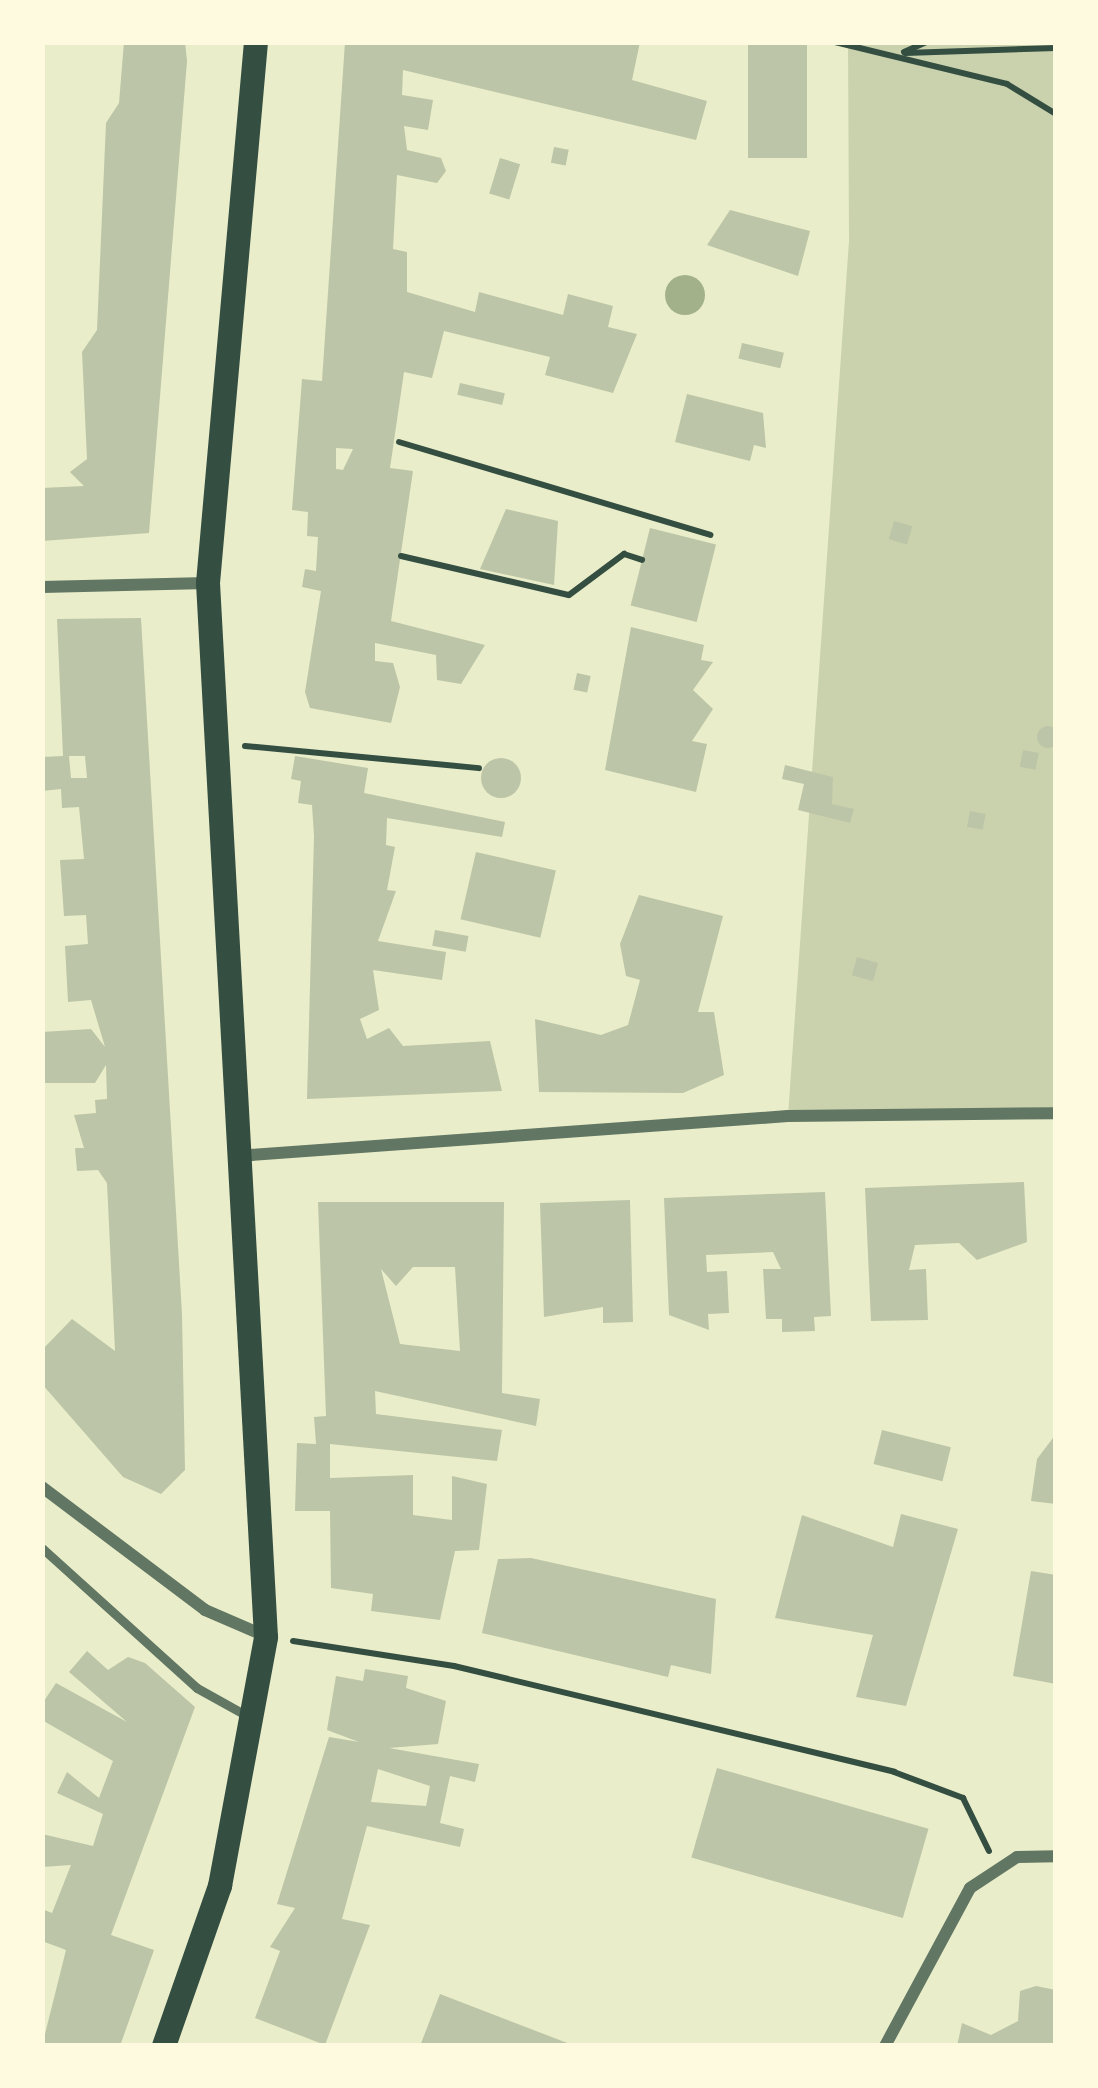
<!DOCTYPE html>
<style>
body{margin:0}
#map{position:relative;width:1098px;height:2088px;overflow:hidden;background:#e9edc9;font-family:"Varela Round",sans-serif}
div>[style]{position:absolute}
.green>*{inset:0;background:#cad2ad}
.water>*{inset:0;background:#a3b18a}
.round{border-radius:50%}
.building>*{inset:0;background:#bcc5a7;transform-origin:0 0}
.path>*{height:6px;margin:-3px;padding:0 3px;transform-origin:3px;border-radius:3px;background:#344e41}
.service>*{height:9px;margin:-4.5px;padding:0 4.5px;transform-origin:4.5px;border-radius:4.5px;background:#617663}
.minor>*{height:12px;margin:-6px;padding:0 6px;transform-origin:6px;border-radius:6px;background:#617663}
.secondary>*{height:24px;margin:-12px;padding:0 12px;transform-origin:12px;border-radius:12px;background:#344e41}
span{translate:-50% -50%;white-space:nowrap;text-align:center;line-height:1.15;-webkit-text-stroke:10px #fefae0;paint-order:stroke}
.frame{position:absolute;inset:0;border:45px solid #fefae0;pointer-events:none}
</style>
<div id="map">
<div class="green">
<div style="clip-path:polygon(848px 42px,1056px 42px,1056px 1113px,788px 1116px,849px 241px)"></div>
</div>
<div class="water">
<div class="round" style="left:665px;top:275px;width:40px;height:40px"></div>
</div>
<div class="building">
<div style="clip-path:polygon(124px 42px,185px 42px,187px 61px,149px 533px,42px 541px,42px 488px,84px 486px,70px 472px,87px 459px,82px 352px,97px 330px,106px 123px,119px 103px)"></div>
<div style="clip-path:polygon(evenodd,345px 42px,640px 42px,632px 80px,707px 101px,696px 140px,403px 70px,402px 95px,433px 100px,428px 130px,404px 126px,407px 150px,441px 158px,446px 171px,437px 183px,397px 175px,393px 249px,407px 252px,407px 292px,475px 312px,479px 292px,563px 315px,568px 294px,613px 306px,608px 327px,637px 334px,613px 393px,545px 375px,550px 357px,444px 331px,432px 378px,404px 372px,390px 468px,413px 471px,391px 621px,485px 645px,461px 684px,437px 680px,436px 655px,375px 643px,375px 661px,393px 663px,400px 687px,391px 723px,310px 708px,305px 692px,321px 591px,302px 587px,305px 569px,316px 571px,318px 537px,307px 536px,308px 512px,292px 510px,302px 379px,322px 381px,345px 42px,336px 448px,353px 449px,343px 470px,336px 469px,336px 448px)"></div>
<div style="left:748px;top:42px;width:59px;height:116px"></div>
<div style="left:554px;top:147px;width:15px;height:16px;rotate:11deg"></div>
<div style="left:500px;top:158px;width:21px;height:37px;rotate:17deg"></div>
<div style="clip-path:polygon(730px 210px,810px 231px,798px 276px,707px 245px)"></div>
<div style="left:742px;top:343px;width:43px;height:16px;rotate:13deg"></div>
<div style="left:460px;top:383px;width:46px;height:12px;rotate:13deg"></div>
<div style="clip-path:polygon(687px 394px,763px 413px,766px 448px,754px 445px,750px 461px,675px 442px)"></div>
<div style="clip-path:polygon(506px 509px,558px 521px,554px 585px,480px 569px)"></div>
<div style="left:894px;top:521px;width:19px;height:19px;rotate:16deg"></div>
<div style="left:650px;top:528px;width:68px;height:80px;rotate:14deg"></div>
<div style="clip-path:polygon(evenodd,141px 618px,182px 1314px,185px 1470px,161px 1494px,123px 1477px,42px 1384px,42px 1350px,72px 1319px,115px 1351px,107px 1183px,98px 1170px,77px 1171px,75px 1148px,84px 1148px,74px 1115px,96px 1113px,95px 1100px,107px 1099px,106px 1065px,95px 1083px,42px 1083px,42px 1032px,91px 1029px,105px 1047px,91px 1000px,68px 1002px,65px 946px,88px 944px,86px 915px,64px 916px,60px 860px,84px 859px,79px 807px,62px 808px,61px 789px,42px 791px,42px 757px,63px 756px,57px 619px,141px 618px,69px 756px,85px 756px,87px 778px,71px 778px,69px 756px)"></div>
<div style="clip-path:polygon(631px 627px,704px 645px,701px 660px,713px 662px,693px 690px,713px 709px,692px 741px,707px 744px,696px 792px,605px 770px)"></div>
<div style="left:577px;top:673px;width:14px;height:17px;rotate:12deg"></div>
<div class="round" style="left:1037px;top:726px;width:22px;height:22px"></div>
<div style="left:1023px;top:750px;width:16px;height:17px;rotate:11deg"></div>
<div style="clip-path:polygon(295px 756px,368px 768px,364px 793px,505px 822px,502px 837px,387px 818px,386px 845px,395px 847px,387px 890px,396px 891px,378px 941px,446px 952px,442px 980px,373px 970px,379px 1010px,360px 1019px,367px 1039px,389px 1028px,403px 1046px,490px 1041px,502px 1091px,307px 1099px,314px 836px,312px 805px,298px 803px,301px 781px,291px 779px)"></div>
<div class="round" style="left:481px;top:758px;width:40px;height:40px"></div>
<div style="clip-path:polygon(785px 765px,833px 777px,832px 804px,854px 809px,850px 823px,798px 810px,804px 784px,782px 779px)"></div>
<div style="left:970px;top:811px;width:16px;height:16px;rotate:11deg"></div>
<div style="left:476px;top:852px;width:82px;height:69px;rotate:13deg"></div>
<div style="clip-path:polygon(639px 895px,723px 916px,698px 1012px,714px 1012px,724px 1075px,683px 1093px,539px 1092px,535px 1019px,601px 1035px,628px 1025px,640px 980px,626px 976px,620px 944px)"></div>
<div style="left:435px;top:930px;width:34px;height:16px;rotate:10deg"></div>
<div style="left:857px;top:957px;width:22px;height:19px;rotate:16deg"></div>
<div style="clip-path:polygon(1024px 1182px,1027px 1242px,977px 1260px,959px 1243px,915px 1245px,909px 1270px,926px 1269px,928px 1320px,871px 1321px,865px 1188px)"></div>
<div style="clip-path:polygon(825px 1192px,831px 1316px,814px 1317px,815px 1331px,782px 1332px,782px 1319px,766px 1319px,763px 1269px,781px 1269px,773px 1252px,706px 1255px,707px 1272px,727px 1271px,729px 1313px,708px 1314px,709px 1330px,669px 1315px,664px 1198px)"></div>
<div style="clip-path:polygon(630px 1200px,633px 1322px,603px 1323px,603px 1307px,544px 1317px,540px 1203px)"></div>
<div style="clip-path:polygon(evenodd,318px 1202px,504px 1202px,502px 1393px,540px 1399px,536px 1426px,375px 1391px,376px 1414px,502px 1430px,497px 1461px,330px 1444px,330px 1478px,413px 1475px,413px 1515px,452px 1520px,452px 1476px,487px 1484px,479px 1550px,455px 1551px,440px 1620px,371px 1611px,373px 1594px,331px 1588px,330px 1511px,295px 1511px,297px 1443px,316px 1444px,314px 1417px,326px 1416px,318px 1202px,413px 1267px,455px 1267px,460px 1351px,400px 1344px,381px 1269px,396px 1286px,413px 1267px)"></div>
<div style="left:882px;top:1430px;width:71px;height:35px;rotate:14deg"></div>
<div style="clip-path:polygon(1056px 1434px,1056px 1504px,1031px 1501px,1037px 1459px)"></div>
<div style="clip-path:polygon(901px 1514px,958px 1529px,906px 1706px,856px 1697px,873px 1635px,775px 1618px,802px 1515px,893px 1547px)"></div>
<div style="clip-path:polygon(531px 1558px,716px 1599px,711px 1674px,671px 1665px,668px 1677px,482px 1633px,498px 1559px)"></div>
<div style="clip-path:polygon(1031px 1571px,1056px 1575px,1056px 1684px,1013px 1676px)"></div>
<div style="clip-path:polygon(87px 1651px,108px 1670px,128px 1657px,145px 1663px,195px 1707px,111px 1935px,154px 1950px,120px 2046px,42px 2046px,66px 1950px,42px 1941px,42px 1909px,52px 1913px,71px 1865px,42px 1867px,42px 1834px,93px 1846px,103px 1814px,57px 1793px,67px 1772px,99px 1798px,113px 1761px,42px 1720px,42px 1704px,56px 1683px,127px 1722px,69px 1672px)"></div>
<div style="clip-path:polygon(evenodd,365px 1669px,408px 1676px,406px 1688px,446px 1701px,438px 1744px,389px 1748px,479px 1764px,475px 1782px,450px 1776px,440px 1823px,464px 1829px,460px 1847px,367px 1826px,342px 1919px,370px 1925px,325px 2045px,255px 2018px,280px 1951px,270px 1947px,295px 1908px,277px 1904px,329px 1737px,359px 1742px,327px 1730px,336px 1676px,363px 1681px,365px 1669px,378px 1769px,430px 1786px,426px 1806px,371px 1802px,378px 1769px)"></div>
<div style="left:717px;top:1768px;width:220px;height:93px;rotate:16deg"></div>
<div style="clip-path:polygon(1036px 1986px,1056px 1990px,1056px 2046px,957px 2046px,962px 2023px,991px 2035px,1018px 2021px,1020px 1991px)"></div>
<div style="clip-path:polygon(440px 1994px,575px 2046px,420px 2046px)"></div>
</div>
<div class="path">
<div style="left:835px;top:42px;width:177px;rotate:13.7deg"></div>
<div style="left:1007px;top:84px;width:57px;rotate:31.5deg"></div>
<div style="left:904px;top:52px;width:24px;rotate:-24deg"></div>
<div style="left:905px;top:53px;width:151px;rotate:-1.9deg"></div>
<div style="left:399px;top:442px;width:325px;rotate:16.6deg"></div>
<div style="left:401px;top:556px;width:172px;rotate:13.1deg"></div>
<div style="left:569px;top:595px;width:69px;rotate:-36.7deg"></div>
<div style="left:624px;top:554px;width:19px;rotate:18deg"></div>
<div style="left:245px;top:746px;width:235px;rotate:5.4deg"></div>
<div style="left:293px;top:1641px;width:163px;rotate:8.8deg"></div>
<div style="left:454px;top:1666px;width:453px;rotate:13.5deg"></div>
<div style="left:894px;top:1772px;width:74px;rotate:20.6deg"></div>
<div style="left:963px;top:1798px;width:59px;rotate:63.9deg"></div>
</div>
<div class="service">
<div style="left:42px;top:1548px;width:209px;rotate:42.1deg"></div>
<div style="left:197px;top:1688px;width:62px;rotate:29.1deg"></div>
</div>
<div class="minor">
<div style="left:42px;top:587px;width:165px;rotate:-1.4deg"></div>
<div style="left:237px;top:1156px;width:552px;rotate:-4.15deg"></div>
<div style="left:788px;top:1116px;width:268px;rotate:-0.6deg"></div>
<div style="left:42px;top:1487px;width:204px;rotate:37deg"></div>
<div style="left:205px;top:1610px;width:65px;rotate:23.4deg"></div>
<div style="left:885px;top:2046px;width:179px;rotate:-61.7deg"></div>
<div style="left:970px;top:1888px;width:56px;rotate:-33.4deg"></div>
<div style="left:1017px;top:1857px;width:39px;rotate:-1deg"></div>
</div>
<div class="secondary">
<div style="left:164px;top:2046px;width:170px;rotate:-70.7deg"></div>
<div style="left:220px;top:1886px;width:253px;rotate:-79.5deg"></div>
<div style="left:266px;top:1637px;width:1056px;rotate:-93.15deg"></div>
<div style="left:208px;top:583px;width:543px;rotate:-84.93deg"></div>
</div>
<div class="frame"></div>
</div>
